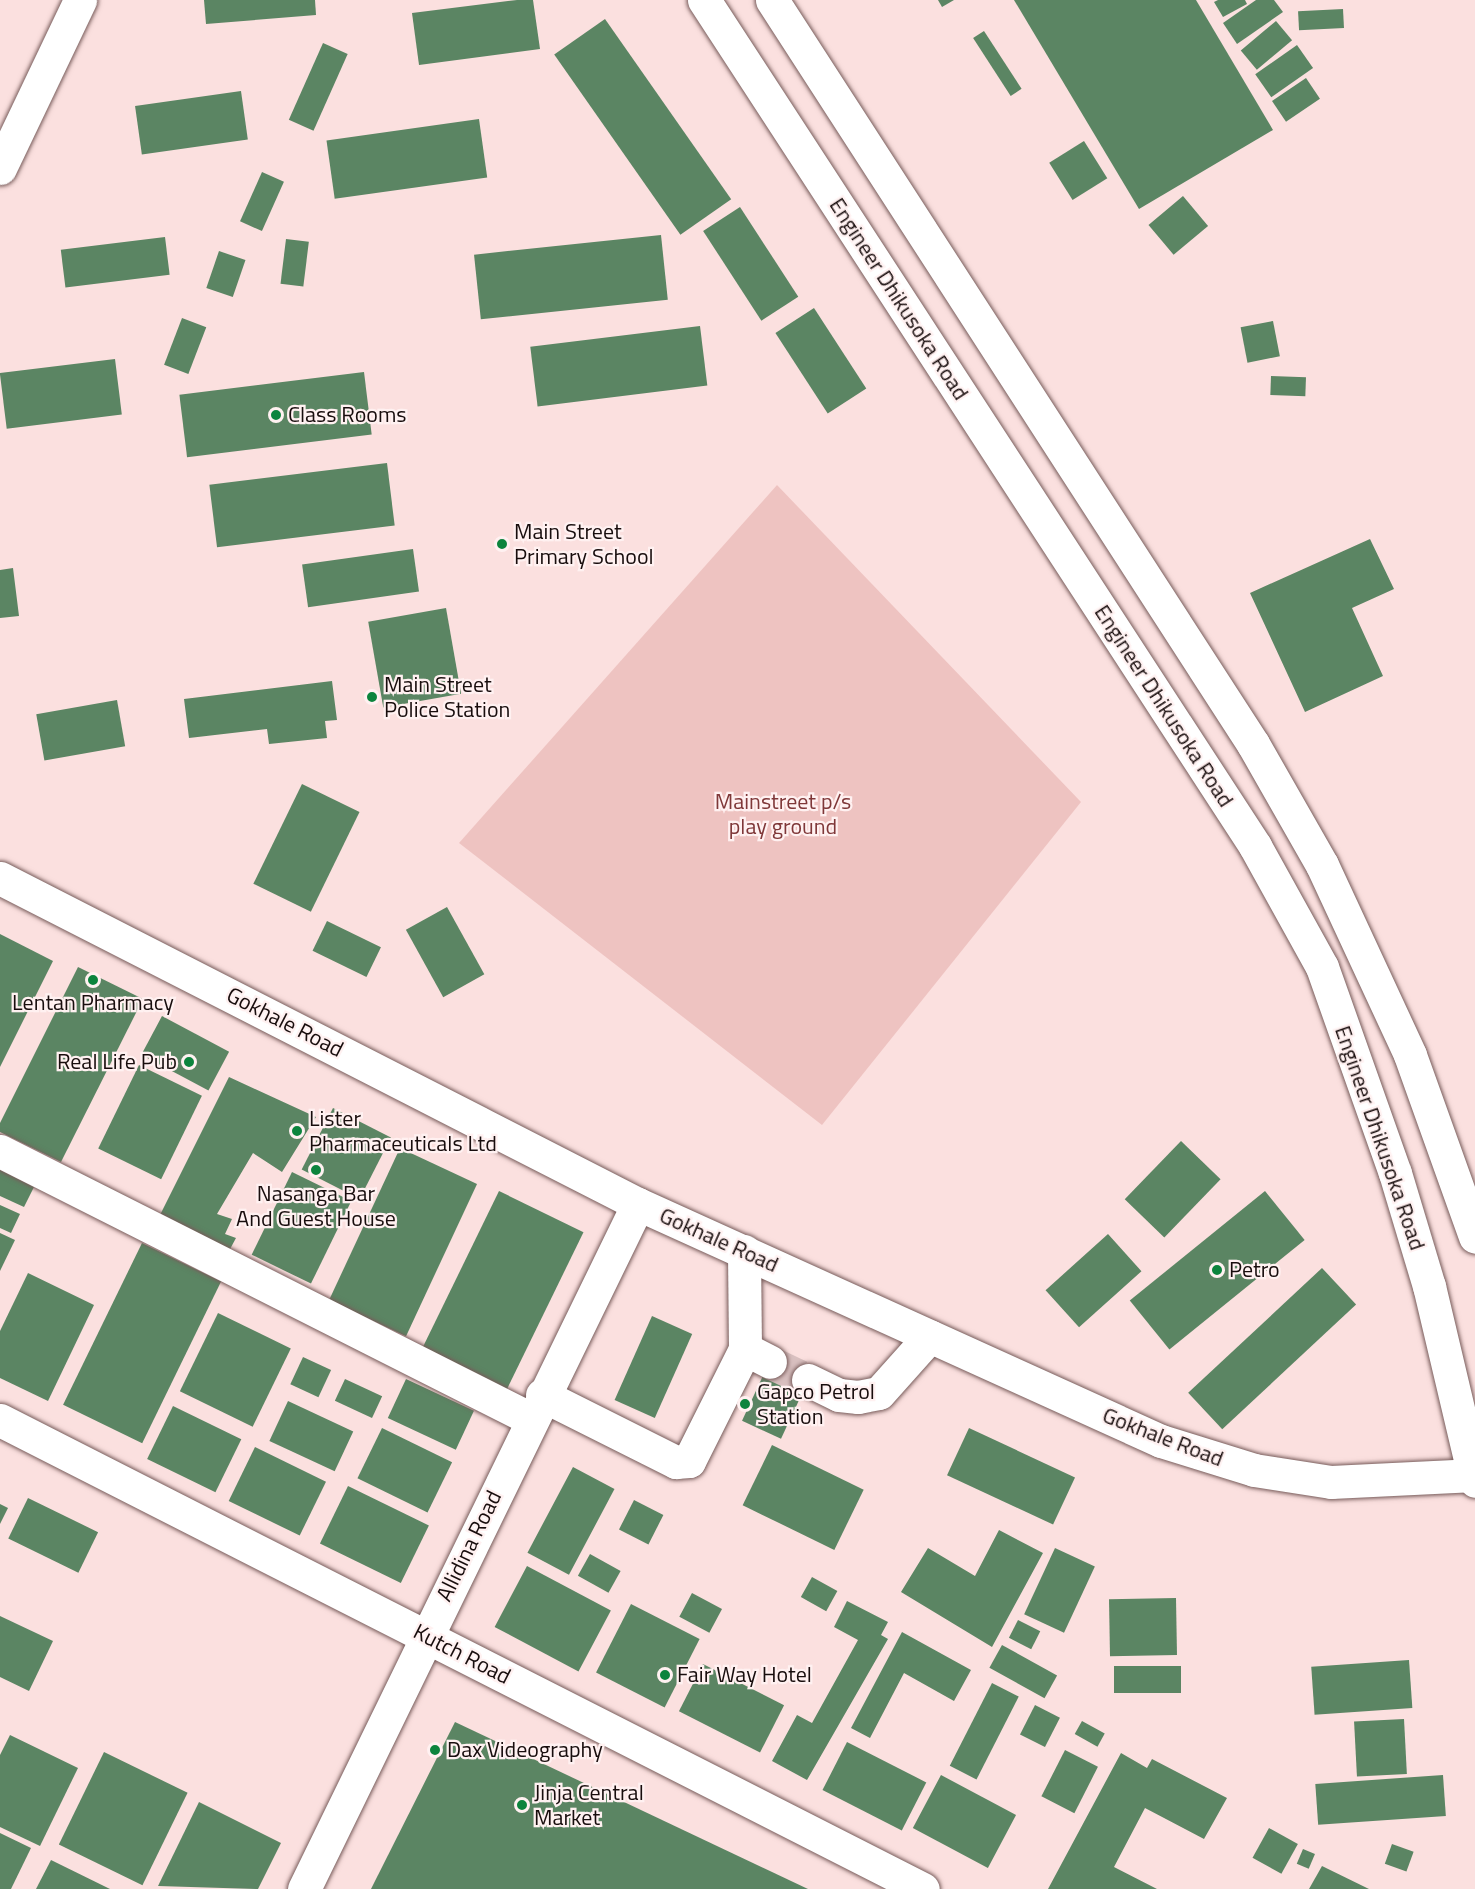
<!DOCTYPE html>
<style>
body{margin:0}
#map{position:relative;width:1475px;height:1889px;overflow:hidden;background:#fbe0df;font-family:"Titillium Web",sans-serif}
div>[style]{position:absolute}
.green>*{inset:0;background:#eec3c1}
.building>*{inset:0;background:#5b8563;transform-origin:0 0}
.minor-tunnel>*{height:33px;margin-top:-16.5px;transform-origin:0;background:repeating-linear-gradient(90deg,#d9c0c0 0 33px,transparent 0 49px)}
.roads{filter:drop-shadow(0 0 2px #775b5a) drop-shadow(0 0 2px #775b5a)}
.minor>*{height:33px;margin:-16.5px;padding:0 16.5px;transform-origin:16.5px;border-radius:16.5px;background:#fff}
.dots>*{width:16px;height:16px;translate:-50% -50%;box-sizing:border-box;border:3px solid #fff1f1;border-radius:50%}
span{translate:-50% -50%;white-space:nowrap;text-align:center;line-height:1.15;-webkit-text-stroke:4.5px #fff1f1;paint-order:stroke}
.street-label{font-size:22px;color:#180d0d}
.poi-label{font-size:22px;color:#180d0d}
.left{translate:0 -50%;text-align:left}
.right{translate:-100% -50%;text-align:right}
.park-label{font-size:22px;color:#7f3738}
</style>
<div id="map">
<div class="green">
<div style="clip-path:polygon(777px 485px,1081px 802px,822px 1125px,459px 843px)"></div>
</div>
<div class="building">
<div style="clip-path:polygon(204px 0,315px 0,316px 15px,206px 24px)"></div>
<div style="clip-path:polygon(517px 0,533px 0,540px 49px,419px 65px,412px 13px)"></div>
<div style="clip-path:polygon(938px 0,954px 0,942px 7px)"></div>
<div style="clip-path:polygon(1014px 0,1196px 0,1273px 130px,1139px 209px)"></div>
<div style="clip-path:polygon(1218px 0,1245px 0,1247px 4px,1223px 17px,1214px 2px)"></div>
<div style="clip-path:polygon(1256px 0,1274px 0,1283px 12px,1237px 44px,1223px 23px)"></div>
<div style="left:1343px;top:9px;width:19px;height:45px;rotate:87deg"></div>
<div style="left:605px;top:19px;width:220px;height:62px;rotate:55deg"></div>
<div style="left:1276px;top:21px;width:25px;height:46px;rotate:50deg"></div>
<div style="left:984px;top:31px;width:69px;height:13px;rotate:57deg"></div>
<div style="left:323px;top:43px;width:27px;height:84px;rotate:24deg"></div>
<div style="left:1297px;top:45px;width:28px;height:51px;rotate:55deg"></div>
<div style="left:1306px;top:78px;width:25px;height:41px;rotate:56deg"></div>
<div style="left:241px;top:91px;width:49px;height:107px;rotate:82deg"></div>
<div style="left:479px;top:119px;width:59px;height:154px;rotate:82deg"></div>
<div style="left:1084px;top:141px;width:44px;height:41px;rotate:58deg"></div>
<div style="left:262px;top:172px;width:24px;height:54px;rotate:24deg"></div>
<div style="left:1183px;top:196px;width:39px;height:45px;rotate:50deg"></div>
<div style="left:740px;top:207px;width:107px;height:44px;rotate:57deg"></div>
<div style="left:661px;top:235px;width:65px;height:188px;rotate:84deg"></div>
<div style="left:165px;top:237px;width:38px;height:105px;rotate:83deg"></div>
<div style="left:286px;top:239px;width:23px;height:45px;rotate:7deg"></div>
<div style="left:219px;top:251px;width:28px;height:39px;rotate:19deg"></div>
<div style="left:814px;top:308px;width:96px;height:46px;rotate:57deg"></div>
<div style="left:182px;top:318px;width:26px;height:50px;rotate:21deg"></div>
<div style="left:1273px;top:321px;width:36px;height:33px;rotate:79deg"></div>
<div style="left:700px;top:326px;width:60px;height:171px;rotate:83deg"></div>
<div style="left:115px;top:359px;width:56px;height:116px;rotate:83deg"></div>
<div style="left:364px;top:372px;width:63px;height:186px;rotate:83deg"></div>
<div style="left:1271px;top:376px;width:35px;height:19px;rotate:2deg"></div>
<div style="left:387px;top:463px;width:63px;height:179px;rotate:83deg"></div>
<div style="clip-path:polygon(1370px 539px,1394px 589px,1352px 608px,1383px 676px,1305px 712px,1250px 593px)"></div>
<div style="left:413px;top:549px;width:43px;height:112px;rotate:82deg"></div>
<div style="clip-path:polygon(13px 568px,19px 616px,0 618px,0 570px)"></div>
<div style="left:446px;top:608px;width:87px;height:79px;rotate:80deg"></div>
<div style="clip-path:polygon(332px 681px,337px 720px,325px 721px,327px 738px,269px 744px,267px 729px,189px 738px,184px 699px)"></div>
<div style="left:117px;top:700px;width:47px;height:82px;rotate:80deg"></div>
<div style="left:302px;top:784px;width:64px;height:111px;rotate:26deg"></div>
<div style="left:447px;top:907px;width:77px;height:47px;rotate:61deg"></div>
<div style="left:327px;top:921px;width:60px;height:33px;rotate:26deg"></div>
<div style="clip-path:polygon(0 934px,53px 961px,0 1067px)"></div>
<div style="clip-path:polygon(78px 967px,143px 999px,61px 1162px,0 1132px,0 1123px)"></div>
<div style="left:162px;top:1016px;width:76px;height:44px;rotate:28deg"></div>
<div style="left:139px;top:1065px;width:70px;height:93px;rotate:26deg"></div>
<div style="clip-path:polygon(229px 1077px,316px 1117px,282px 1172px,253px 1153px,217px 1214px,232px 1219px,225px 1234px,236px 1238px,229px 1251px,159px 1217px)"></div>
<div style="left:333px;top:1108px;width:65px;height:69px;rotate:27deg"></div>
<div style="left:1181px;top:1141px;width:55px;height:81px;rotate:44deg"></div>
<div style="left:400px;top:1148px;width:85px;height:168px;rotate:25deg"></div>
<div style="clip-path:polygon(0 1170px,34px 1187px,24px 1207px,0 1196px)"></div>
<div style="left:292px;top:1172px;width:66px;height:92px;rotate:26deg"></div>
<div style="left:499px;top:1191px;width:94px;height:180px;rotate:26deg"></div>
<div style="left:1265px;top:1191px;width:63px;height:174px;rotate:51deg"></div>
<div style="clip-path:polygon(0 1205px,20px 1214px,11px 1233px,0 1228px)"></div>
<div style="clip-path:polygon(0 1233px,15px 1240px,0 1271px)"></div>
<div style="left:1108px;top:1234px;width:50px;height:84px;rotate:48deg"></div>
<div style="left:142px;top:1243px;width:88px;height:180px;rotate:26deg"></div>
<div style="left:1322px;top:1268px;width:50px;height:183px;rotate:47deg"></div>
<div style="clip-path:polygon(28px 1273px,94px 1305px,48px 1401px,0 1378px,0 1331px)"></div>
<div style="left:218px;top:1313px;width:81px;height:87px;rotate:26deg"></div>
<div style="left:652px;top:1316px;width:44px;height:92px;rotate:24deg"></div>
<div style="left:775px;top:1350px;width:43px;height:78px;rotate:25deg"></div>
<div style="left:303px;top:1357px;width:31px;height:30px;rotate:25deg"></div>
<div style="left:345px;top:1379px;width:41px;height:24px;rotate:25deg"></div>
<div style="left:406px;top:1379px;width:75px;height:43px;rotate:25deg"></div>
<div style="left:288px;top:1401px;width:72px;height:44px;rotate:25deg"></div>
<div style="left:173px;top:1406px;width:76px;height:59px;rotate:26deg"></div>
<div style="left:382px;top:1428px;width:78px;height:56px;rotate:26deg"></div>
<div style="left:969px;top:1428px;width:117px;height:52px;rotate:25deg"></div>
<div style="left:772px;top:1445px;width:102px;height:67px;rotate:26deg"></div>
<div style="left:255px;top:1447px;width:79px;height:60px;rotate:26deg"></div>
<div style="left:573px;top:1467px;width:47px;height:97px;rotate:28deg"></div>
<div style="left:348px;top:1486px;width:90px;height:64px;rotate:26deg"></div>
<div style="left:28px;top:1498px;width:78px;height:45px;rotate:26deg"></div>
<div style="left:634px;top:1500px;width:33px;height:33px;rotate:27deg"></div>
<div style="clip-path:polygon(0 1504px,8px 1508px,0 1524px)"></div>
<div style="clip-path:polygon(999px 1530px,1043px 1553px,992px 1647px,901px 1592px,928px 1548px,975px 1576px)"></div>
<div style="left:1055px;top:1548px;width:44px;height:73px;rotate:25deg"></div>
<div style="left:590px;top:1554px;width:35px;height:25px;rotate:29deg"></div>
<div style="left:527px;top:1566px;width:95px;height:69px;rotate:28deg"></div>
<div style="left:812px;top:1577px;width:29px;height:23px;rotate:29deg"></div>
<div style="left:692px;top:1593px;width:34px;height:27px;rotate:28deg"></div>
<div style="left:1176px;top:1598px;width:57px;height:67px;rotate:89deg"></div>
<div style="clip-path:polygon(847px 1601px,888px 1622px,881px 1635px,888px 1639px,807px 1780px,772px 1761px,797px 1715px,812px 1723px,858px 1640px,834px 1627px)"></div>
<div style="left:631px;top:1604px;width:77px;height:77px;rotate:27deg"></div>
<div style="clip-path:polygon(0 1616px,53px 1641px,29px 1691px,0 1677px)"></div>
<div style="left:1018px;top:1620px;width:25px;height:20px;rotate:27deg"></div>
<div style="clip-path:polygon(902px 1632px,971px 1670px,954px 1701px,904px 1673px,870px 1738px,851px 1728px)"></div>
<div style="left:1002px;top:1645px;width:63px;height:26px;rotate:29deg"></div>
<div style="left:1409px;top:1660px;width:48px;height:98px;rotate:86deg"></div>
<div style="left:703px;top:1664px;width:91px;height:53px;rotate:27deg"></div>
<div style="left:1114px;top:1666px;width:67px;height:27px"></div>
<div style="left:992px;top:1683px;width:30px;height:93px;rotate:27deg"></div>
<div style="left:1035px;top:1705px;width:28px;height:33px;rotate:27deg"></div>
<div style="left:1404px;top:1719px;width:55px;height:50px;rotate:87deg"></div>
<div style="left:1082px;top:1721px;width:26px;height:15px;rotate:29deg"></div>
<div style="clip-path:polygon(455px 1722px,808px 1889px,371px 1889px)"></div>
<div style="clip-path:polygon(10px 1735px,78px 1768px,40px 1846px,0 1827px,0 1755px)"></div>
<div style="left:847px;top:1742px;width:89px;height:54px;rotate:27deg"></div>
<div style="left:1065px;top:1750px;width:37px;height:52px;rotate:27deg"></div>
<div style="left:104px;top:1752px;width:93px;height:103px;rotate:26deg"></div>
<div style="clip-path:polygon(1121px 1753px,1147px 1768px,1152px 1759px,1227px 1798px,1204px 1839px,1145px 1808px,1114px 1867px,1157px 1889px,1048px 1889px)"></div>
<div style="left:941px;top:1775px;width:85px;height:60px;rotate:28deg"></div>
<div style="left:1443px;top:1775px;width:41px;height:128px;rotate:86deg"></div>
<div style="clip-path:polygon(199px 1802px,281px 1843px,258px 1889px,158px 1886px)"></div>
<div style="left:1269px;top:1828px;width:33px;height:34px;rotate:29deg"></div>
<div style="clip-path:polygon(0 1833px,31px 1848px,11px 1889px,0 1889px)"></div>
<div style="left:1392px;top:1844px;width:23px;height:21px;rotate:20deg"></div>
<div style="left:1303px;top:1849px;width:13px;height:16px;rotate:23deg"></div>
<div style="clip-path:polygon(51px 1860px,110px 1889px,36px 1889px)"></div>
<div style="clip-path:polygon(1322px 1866px,1369px 1889px,1309px 1889px)"></div>
</div>
<div class="minor-tunnel">
<div style="left:770px;top:1362px;width:42px;rotate:25.3deg"></div>
</div>
<div class="roads">
<div class="minor">
<div style="left:704px;top:0;width:1010px;rotate:56.92deg"></div>
<div style="left:1255px;top:846px;width:138px;rotate:61deg"></div>
<div style="left:1322px;top:967px;width:219px;rotate:70.5deg"></div>
<div style="left:1395px;top:1173px;width:118px;rotate:73.3deg"></div>
<div style="left:1429px;top:1286px;width:200px;rotate:76.7deg"></div>
<div style="left:772px;top:0;width:886px;rotate:57.12deg"></div>
<div style="left:1253px;top:744px;width:139px;rotate:60.3deg"></div>
<div style="left:1322px;top:865px;width:209px;rotate:65.1deg"></div>
<div style="left:1410px;top:1055px;width:193px;rotate:70.3deg"></div>
<div style="left:0;top:168px;width:186px;rotate:-64.5deg"></div>
<div style="left:0;top:878px;width:716px;rotate:27.07deg"></div>
<div style="left:638px;top:1204px;width:574px;rotate:24.38deg"></div>
<div style="left:1161px;top:1441px;width:97px;rotate:17.3deg"></div>
<div style="left:1254px;top:1470px;width:78px;rotate:8.9deg"></div>
<div style="left:1331px;top:1482px;width:144px;rotate:-2.8deg"></div>
<div style="left:0;top:1151px;width:595px;rotate:26.78deg"></div>
<div style="left:745px;top:1349px;width:28px;rotate:27deg"></div>
<div style="left:808px;top:1380px;width:34px;rotate:26deg"></div>
<div style="left:839px;top:1395px;width:19px;rotate:6deg"></div>
<div style="left:858px;top:1397px;width:21px;rotate:-11deg"></div>
<div style="left:879px;top:1393px;width:76px;rotate:-48.2deg"></div>
<div style="left:542px;top:1395px;width:150px;rotate:26.6deg"></div>
<div style="left:676px;top:1462px;width:13px;rotate:-4deg"></div>
<div style="left:689px;top:1461px;width:125px;rotate:-63.4deg"></div>
<div style="left:745px;top:1349px;width:98px;rotate:-90.6deg"></div>
<div style="left:0;top:1420px;width:1035px;rotate:26.94deg"></div>
<div style="left:304px;top:1889px;width:762px;rotate:-64.01deg"></div>
</div>
</div>
<div class="dots">
<div style="left:276px;top:415px;background:#0c843d"></div>
<div style="left:502px;top:544px;background:#0c843d"></div>
<div style="left:372px;top:697px;background:#0c843d"></div>
<div style="left:93px;top:980px;background:#0c843d"></div>
<div style="left:189px;top:1062px;background:#0c843d"></div>
<div style="left:297px;top:1131px;background:#0c843d"></div>
<div style="left:316px;top:1170px;background:#0c843d"></div>
<div style="left:1217px;top:1270px;background:#0c843d"></div>
<div style="left:745px;top:1404px;background:#0c843d"></div>
<div style="left:665px;top:1675px;background:#0c843d"></div>
<div style="left:435px;top:1750px;background:#0c843d"></div>
<div style="left:522px;top:1805px;background:#0c843d"></div>
</div>
<div class="street-label">
<span style="left:899px;top:299px;rotate:57deg">Engineer Dhikusoka Road</span>
<span style="left:1164px;top:706px;rotate:57deg">Engineer Dhikusoka Road</span>
<span style="left:285px;top:1022px;rotate:27deg">Gokhale Road</span>
<span style="left:1380px;top:1138px;rotate:71deg">Engineer Dhikusoka Road</span>
<span style="left:719px;top:1240px;rotate:24deg">Gokhale Road</span>
<span style="left:1163px;top:1437px;rotate:21deg">Gokhale Road</span>
<span style="left:469px;top:1546px;rotate:-64deg">Allidina Road</span>
<span style="left:462px;top:1654px;rotate:27deg">Kutch Road</span>
</div>
<div class="poi-label">
<span class="left" style="left:288px;top:415px">Class Rooms</span>
<span class="left" style="left:514px;top:544px">Main Street<br>Primary School</span>
<span class="left" style="left:384px;top:697px">Main Street<br>Police Station</span>
<span style="left:93px;top:1003px">Lentan Pharmacy</span>
<span class="right" style="left:177px;top:1062px">Real Life Pub</span>
<span class="left" style="left:309px;top:1131px">Lister<br>Pharmaceuticals Ltd</span>
<span style="left:316px;top:1206px">Nasanga Bar<br>And Guest House</span>
<span class="left" style="left:1229px;top:1270px">Petro</span>
<span class="left" style="left:757px;top:1404px">Gapco Petrol<br>Station</span>
<span class="left" style="left:677px;top:1675px">Fair Way Hotel</span>
<span class="left" style="left:447px;top:1750px">Dax Videography</span>
<span class="left" style="left:534px;top:1805px">Jinja Central<br>Market</span>
</div>
<div class="park-label">
<span style="left:783px;top:814px">Mainstreet p/s<br>play ground</span>
</div>
</div>
